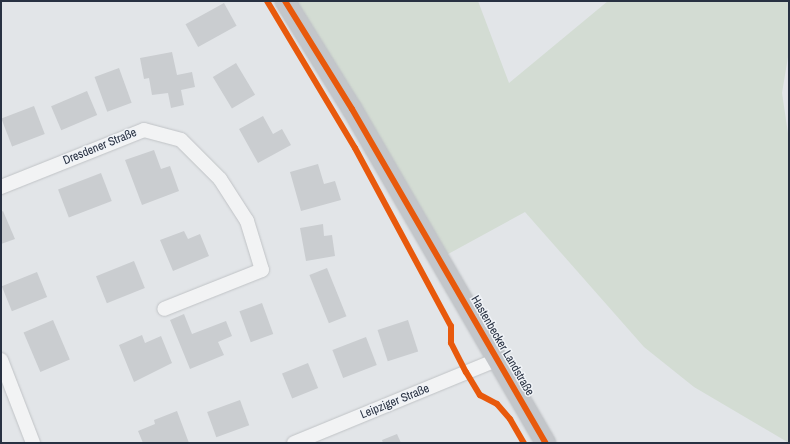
<!DOCTYPE html>
<meta charset="utf-8">
<style>
body{margin:0}
#map{position:relative;width:790px;height:444px;overflow:hidden;background:#e2e5e8;font-family:"Archivo Narrow",sans-serif}
div>[style]{position:absolute}
.green>*{inset:0;background:#d3dcd3}
.building>*{inset:0;background:#cacdd0;transform-origin:0 0}
.roads{filter:drop-shadow(0 0 1px #c0c3c6) drop-shadow(0 0 1px #c0c3c6)}
.street>*{height:14px;margin:-7px;padding:0 7px;transform-origin:7px;border-radius:7px;background:#f2f3f4}
.secondary>*{height:20px;margin:-10px;padding:0 10px;transform-origin:10px;border-radius:10px;background:#c3c6ca}
.cycleway>*{height:6px;margin:-3px;padding:0 3px;transform-origin:3px;border-radius:3px;background:#e8590c}
span{translate:-50% -50%;white-space:nowrap;text-align:center;line-height:1.15;-webkit-text-stroke:3px #f0f3f7;paint-order:stroke}
.street-label{font-size:12px;color:#283142}
.frame{position:absolute;inset:0;border:2px solid #283142;pointer-events:none}
</style>
<div id="map">
<div class="green">
<div style="clip-path:polygon(285px 1px,478px 1px,509px 83px,608px 1px,789px 1px,789px 51px,782px 93px,789px 140px,789px 443px,694px 387px,644px 347px,525px 212px,439px 259px)"></div>
</div>
<div class="building">
<div style="left:224px;top:3px;width:26px;height:44px;rotate:61deg"></div>
<div style="clip-path:polygon(172px 52px,177px 75px,192px 72px,195px 87px,181px 90px,184px 105px,171px 108px,168px 93px,152px 95px,149px 78px,144px 79px,140px 58px)"></div>
<div style="left:236px;top:63px;width:37px;height:27px;rotate:59deg"></div>
<div style="left:119px;top:68px;width:37px;height:26px;rotate:70deg"></div>
<div style="left:87px;top:91px;width:26px;height:39px;rotate:67deg"></div>
<div style="left:34px;top:106px;width:30px;height:35px;rotate:69deg"></div>
<div style="clip-path:polygon(263px 116px,273px 134px,282px 129px,291px 145px,258px 163px,239px 129px)"></div>
<div style="clip-path:polygon(154px 150px,161px 169px,170px 166px,179px 191px,142px 205px,125px 160px)"></div>
<div style="clip-path:polygon(318px 164px,324px 184px,335px 181px,341px 200px,301px 211px,290px 172px)"></div>
<div style="left:101px;top:173px;width:30px;height:46px;rotate:69deg"></div>
<div style="clip-path:polygon(3px 211px,15px 239px,1px 244px,1px 212px)"></div>
<div style="clip-path:polygon(323px 224px,324px 236px,332px 235px,335px 256px,306px 261px,300px 228px)"></div>
<div style="clip-path:polygon(184px 231px,188px 239px,200px 234px,209px 256px,173px 271px,160px 240px)"></div>
<div style="left:134px;top:261px;width:29px;height:41px;rotate:68deg"></div>
<div style="left:327px;top:268px;width:52px;height:19px;rotate:68deg"></div>
<div style="left:37px;top:272px;width:27px;height:38px;rotate:68deg"></div>
<div style="left:262px;top:303px;width:33px;height:24px;rotate:70deg"></div>
<div style="clip-path:polygon(184px 314px,192px 334px,226px 321px,232px 336px,218px 342px,224px 355px,190px 369px,170px 320px)"></div>
<div style="left:53px;top:320px;width:43px;height:32px;rotate:67deg"></div>
<div style="left:408px;top:320px;width:33px;height:32px;rotate:72deg"></div>
<div style="clip-path:polygon(142px 335px,145px 343px,161px 336px,172px 363px,134px 382px,119px 345px)"></div>
<div style="left:366px;top:337px;width:30px;height:36px;rotate:69deg"></div>
<div style="left:308px;top:363px;width:27px;height:28px;rotate:68deg"></div>
<div style="left:240px;top:400px;width:27px;height:35px;rotate:70deg"></div>
<div style="clip-path:polygon(177px 411px,189px 443px,143px 443px,138px 431px,155px 424px,154px 420px)"></div>
<div style="clip-path:polygon(397px 434px,401px 443px,383px 443px,382px 440px)"></div>
</div>
<div class="roads">
<div class="street">
<div style="left:1px;top:187px;width:154px;rotate:-21.7deg"></div>
<div style="left:144px;top:130px;width:38px;rotate:15deg"></div>
<div style="left:181px;top:140px;width:55px;rotate:45deg"></div>
<div style="left:220px;top:179px;width:50px;rotate:57.3deg"></div>
<div style="left:247px;top:221px;width:51px;rotate:73deg"></div>
<div style="left:262px;top:270px;width:105px;rotate:158.3deg"></div>
<div style="left:1px;top:360px;width:89px;rotate:68.9deg"></div>
<div style="left:294px;top:443px;width:218px;rotate:-22.3deg"></div>
</div>
<div class="secondary">
<div style="left:285px;top:1px;width:127px;rotate:58.2deg"></div>
<div style="left:352px;top:109px;width:386px;rotate:59.9deg"></div>
</div>
</div>
<div class="cycleway">
<div style="left:267px;top:1px;width:171px;rotate:59.1deg"></div>
<div style="left:355px;top:148px;width:202px;rotate:61.7deg"></div>
<div style="left:451px;top:326px;width:17px;rotate:90deg"></div>
<div style="left:451px;top:343px;width:33px;rotate:63deg"></div>
<div style="left:466px;top:372px;width:27px;rotate:59deg"></div>
<div style="left:480px;top:395px;width:19px;rotate:28deg"></div>
<div style="left:497px;top:404px;width:20px;rotate:49deg"></div>
<div style="left:510px;top:419px;width:28px;rotate:60deg"></div>
<div style="left:285px;top:1px;width:127px;rotate:58.2deg"></div>
<div style="left:352px;top:109px;width:386px;rotate:59.9deg"></div>
</div>
<div class="street-label">
<span style="left:100px;top:147px;rotate:-22deg">Dresdener Straße</span>
<span style="left:502px;top:346px;rotate:60deg">Hastenbecker Landstraße</span>
<span style="left:395px;top:402px;rotate:-22deg">Leipziger Straße</span>
</div>
<div class="frame"></div>
</div>
